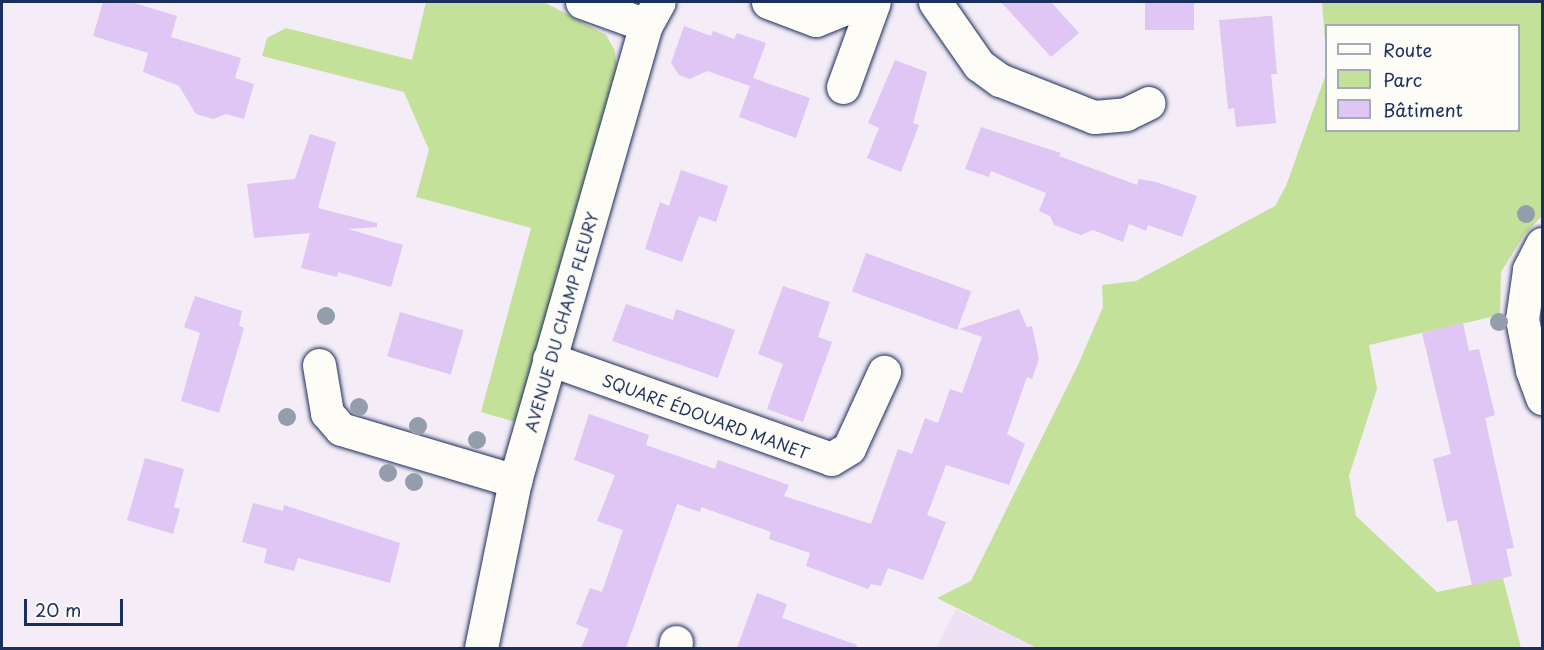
<!DOCTYPE html>
<meta charset="utf-8">
<style>
body{margin:0}
#map{position:relative;width:1544px;height:650px;overflow:hidden;background:#f4ecf6;font-family:"Playpen Sans",sans-serif}
div>[style]{position:absolute}
.built>*{inset:0;background:#eee1f6}
.green>*{inset:0;background:#c4e199}
.building>*{inset:0;background:#dfc6f5;transform-origin:0 0}
.roads{filter:drop-shadow(0 0 2px #1b2f5e) drop-shadow(0 0 2px #1b2f5e)}
.minor>*{height:33px;margin:-16.5px;padding:0 16.5px;transform-origin:16.5px;border-radius:16.5px;background:#fdfcf7}
.trees>*{width:18px;height:18px;margin:-9px;border-radius:50%;background:#949dab}
span{translate:-50% -50%;white-space:nowrap;text-align:center;line-height:1.15;-webkit-text-stroke:4.5px #fdfcf7;paint-order:stroke}
.street-label{font-size:16px;color:#1b2f5e}
.frame{position:absolute;inset:0;border:3px solid #1b2f5e;pointer-events:none}
.legend{position:absolute;left:1325px;top:24px;width:195px;height:108px;box-sizing:border-box;background:#fdfcf7;border:2px solid #a3aaba;margin:0;padding:8px 10px;list-style:none;font-size:18px;color:#1b2f5e}
.legend li{display:flex;align-items:center;gap:12px;height:30px}
.legend b{width:30px;border:2px solid #a3aaba}
.scale{position:absolute;left:24px;top:599px;width:99px;height:27px;box-sizing:border-box;border:3px solid #1b2f5e;border-top:0;padding-left:8px;font-size:18px;line-height:21px;white-space:nowrap;color:#1b2f5e;-webkit-text-stroke:4px #fdfcf7;paint-order:stroke}
</style>
<div id="map">
<div class="built">
<div style="clip-path:polygon(956px 609px,1037px 648px,936px 648px)"></div>
</div>
<div class="green">
<div style="clip-path:polygon(426px 2px,544px 2px,606px 35px,615px 51px,617px 70px,519px 423px,481px 412px,531px 228px,416px 197px,429px 150px,404px 92px,262px 56px,267px 38px,286px 28px,412px 60px)"></div>
<div style="clip-path:polygon(1322px 2px,1542px 2px,1542px 216px,1524px 235px,1501px 272px,1500px 315px,1369px 345px,1377px 389px,1349px 476px,1356px 516px,1437px 592px,1503px 578px,1521px 648px,1037px 648px,937px 598px,971px 581px,1078px 365px,1103px 307px,1102px 285px,1136px 281px,1275px 206px,1286px 186px,1326px 74px,1326px 130px,1518px 130px,1518px 26px,1326px 26px,1326px 54px)"></div>
</div>
<div class="building">
<div style="clip-path:polygon(103px 2px,131px 2px,177px 16px,171px 37px,241px 58px,235px 78px,254px 84px,244px 119px,226px 114px,213px 119px,196px 114px,179px 86px,143px 72px,148px 53px,93px 36px)"></div>
<div style="clip-path:polygon(1001px 2px,1051px 2px,1079px 33px,1051px 57px)"></div>
<div style="left:1145px;top:2px;width:49px;height:28px"></div>
<div style="clip-path:polygon(1269px 16px,1272px 16px,1277px 74px,1271px 74px,1276px 123px,1236px 127px,1234px 108px,1228px 109px,1219px 20px)"></div>
<div style="clip-path:polygon(684px 26px,711px 36px,713px 31px,734px 39px,737px 33px,766px 43px,753px 78px,810px 98px,796px 138px,739px 117px,750px 86px,707px 71px,690px 79px,679px 75px,671px 63px)"></div>
<div style="clip-path:polygon(895px 60px,927px 72px,913px 123px,919px 125px,901px 172px,867px 158px,879px 128px,868px 123px)"></div>
<div style="clip-path:polygon(981px 127px,1061px 153px,1059px 156px,1137px 185px,1139px 179px,1156px 182px,1197px 196px,1182px 237px,1148px 225px,1146px 231px,1129px 224px,1123px 242px,1093px 230px,1081px 235px,1054px 225px,1050px 216px,1039px 211px,1046px 193px,991px 171px,989px 177px,965px 169px)"></div>
<div style="clip-path:polygon(310px 134px,336px 142px,318px 208px,377px 223px,377px 227px,348px 229px,403px 245px,391px 287px,338px 272px,337px 277px,301px 268px,310px 233px,254px 238px,247px 184px,295px 179px)"></div>
<div style="clip-path:polygon(681px 170px,728px 186px,716px 222px,699px 216px,682px 262px,645px 249px,660px 202px,669px 206px)"></div>
<div style="left:866px;top:253px;width:112px;height:41px;rotate:20deg"></div>
<div style="clip-path:polygon(783px 286px,830px 302px,818px 337px,832px 342px,803px 422px,767px 409px,783px 364px,758px 354px)"></div>
<div style="clip-path:polygon(195px 296px,242px 311px,239px 326px,244px 328px,219px 413px,181px 401px,200px 333px,184px 327px)"></div>
<div style="clip-path:polygon(626px 304px,673px 320px,676px 309px,735px 330px,718px 378px,612px 341px)"></div>
<div style="clip-path:polygon(1019px 309px,1027px 327px,1032px 326px,1039px 359px,1032px 379px,1027px 377px,1007px 434px,1025px 444px,1009px 485px,946px 465px,927px 515px,946px 522px,923px 580px,888px 568px,881px 586px,871px 584px,868px 589px,806px 566px,810px 553px,769px 539px,771px 532px,701px 507px,700px 512px,677px 504px,626px 648px,581px 648px,589px 629px,576px 624px,590px 588px,602px 592px,623px 530px,597px 521px,615px 475px,574px 460px,589px 414px,649px 435px,646px 445px,715px 469px,718px 460px,789px 485px,784px 496px,871px 524px,898px 449px,912px 454px,925px 418px,938px 423px,950px 389px,962px 393px,982px 337px,959px 329px)"></div>
<div style="left:400px;top:312px;width:66px;height:46px;rotate:16deg"></div>
<div style="clip-path:polygon(1463px 323px,1469px 351px,1479px 349px,1495px 415px,1485px 418px,1514px 548px,1506px 549px,1512px 576px,1472px 585px,1457px 520px,1447px 522px,1433px 459px,1451px 454px,1422px 333px)"></div>
<div style="clip-path:polygon(145px 458px,184px 469px,174px 507px,180px 509px,173px 534px,127px 520px)"></div>
<div style="clip-path:polygon(253px 503px,283px 511px,284px 505px,400px 543px,390px 583px,298px 558px,294px 571px,264px 563px,267px 549px,242px 542px)"></div>
<div style="clip-path:polygon(757px 593px,787px 604px,782px 618px,857px 645px,856px 648px,737px 648px)"></div>
</div>
<div class="roads">
<div class="minor">
<div style="left:582px;top:2px;width:68px;rotate:19.8deg"></div>
<div style="left:768px;top:2px;width:51px;rotate:20.6deg"></div>
<div style="left:816px;top:20px;width:48px;rotate:-22.2deg"></div>
<div style="left:935px;top:2px;width:77px;rotate:55.1deg"></div>
<div style="left:979px;top:65px;width:26px;rotate:36deg"></div>
<div style="left:1000px;top:80px;width:101px;rotate:21.5deg"></div>
<div style="left:1094px;top:117px;width:32px;rotate:-5deg"></div>
<div style="left:1126px;top:114px;width:25px;rotate:-26deg"></div>
<div style="left:843px;top:87px;width:90px;rotate:-70deg"></div>
<div style="left:1542px;top:244px;width:29px;rotate:117deg"></div>
<div style="left:1529px;top:270px;width:49px;rotate:98.1deg"></div>
<div style="left:1522px;top:319px;width:52px;rotate:78.9deg"></div>
<div style="left:1532px;top:370px;width:30px;rotate:70deg"></div>
<div style="left:549px;top:359px;width:299px;rotate:19.5deg"></div>
<div style="left:831px;top:459px;width:21px;rotate:-31deg"></div>
<div style="left:849px;top:448px;width:84px;rotate:-65.3deg"></div>
<div style="left:319px;top:365px;width:49px;rotate:80.5deg"></div>
<div style="left:327px;top:413px;width:21px;rotate:49deg"></div>
<div style="left:341px;top:429px;width:182px;rotate:16.6deg"></div>
<div style="left:481px;top:648px;width:170px;rotate:-78.5deg"></div>
<div style="left:515px;top:481px;width:474px;rotate:-74deg"></div>
<div style="left:646px;top:25px;width:26px;rotate:-61deg"></div>
<div style="left:675px;top:648px;width:6px;rotate:-81deg"></div>
</div>
</div>
<div class="trees">
<div style="left:1526px;top:214px"></div>
<div style="left:326px;top:316px"></div>
<div style="left:1499px;top:322px"></div>
<div style="left:359px;top:407px"></div>
<div style="left:287px;top:417px"></div>
<div style="left:418px;top:426px"></div>
<div style="left:477px;top:440px"></div>
<div style="left:388px;top:473px"></div>
<div style="left:414px;top:482px"></div>
</div>
<div class="street-label">
<span style="left:561px;top:322px;rotate:-74deg">AVENUE DU CHAMP FLEURY</span>
<span style="left:706px;top:416px;rotate:20deg">SQUARE ÉDOUARD MANET</span>
</div>
<div class="frame"></div>
<ul class="legend">
<li><b style="height:8px;background:#fdfcf7"></b>Route</li>
<li><b style="height:16px;background:#c4e199"></b>Parc</li>
<li><b style="height:16px;background:#dfc6f5"></b>Bâtiment</li>
</ul>
<div class="scale">20 m</div>
</div>
